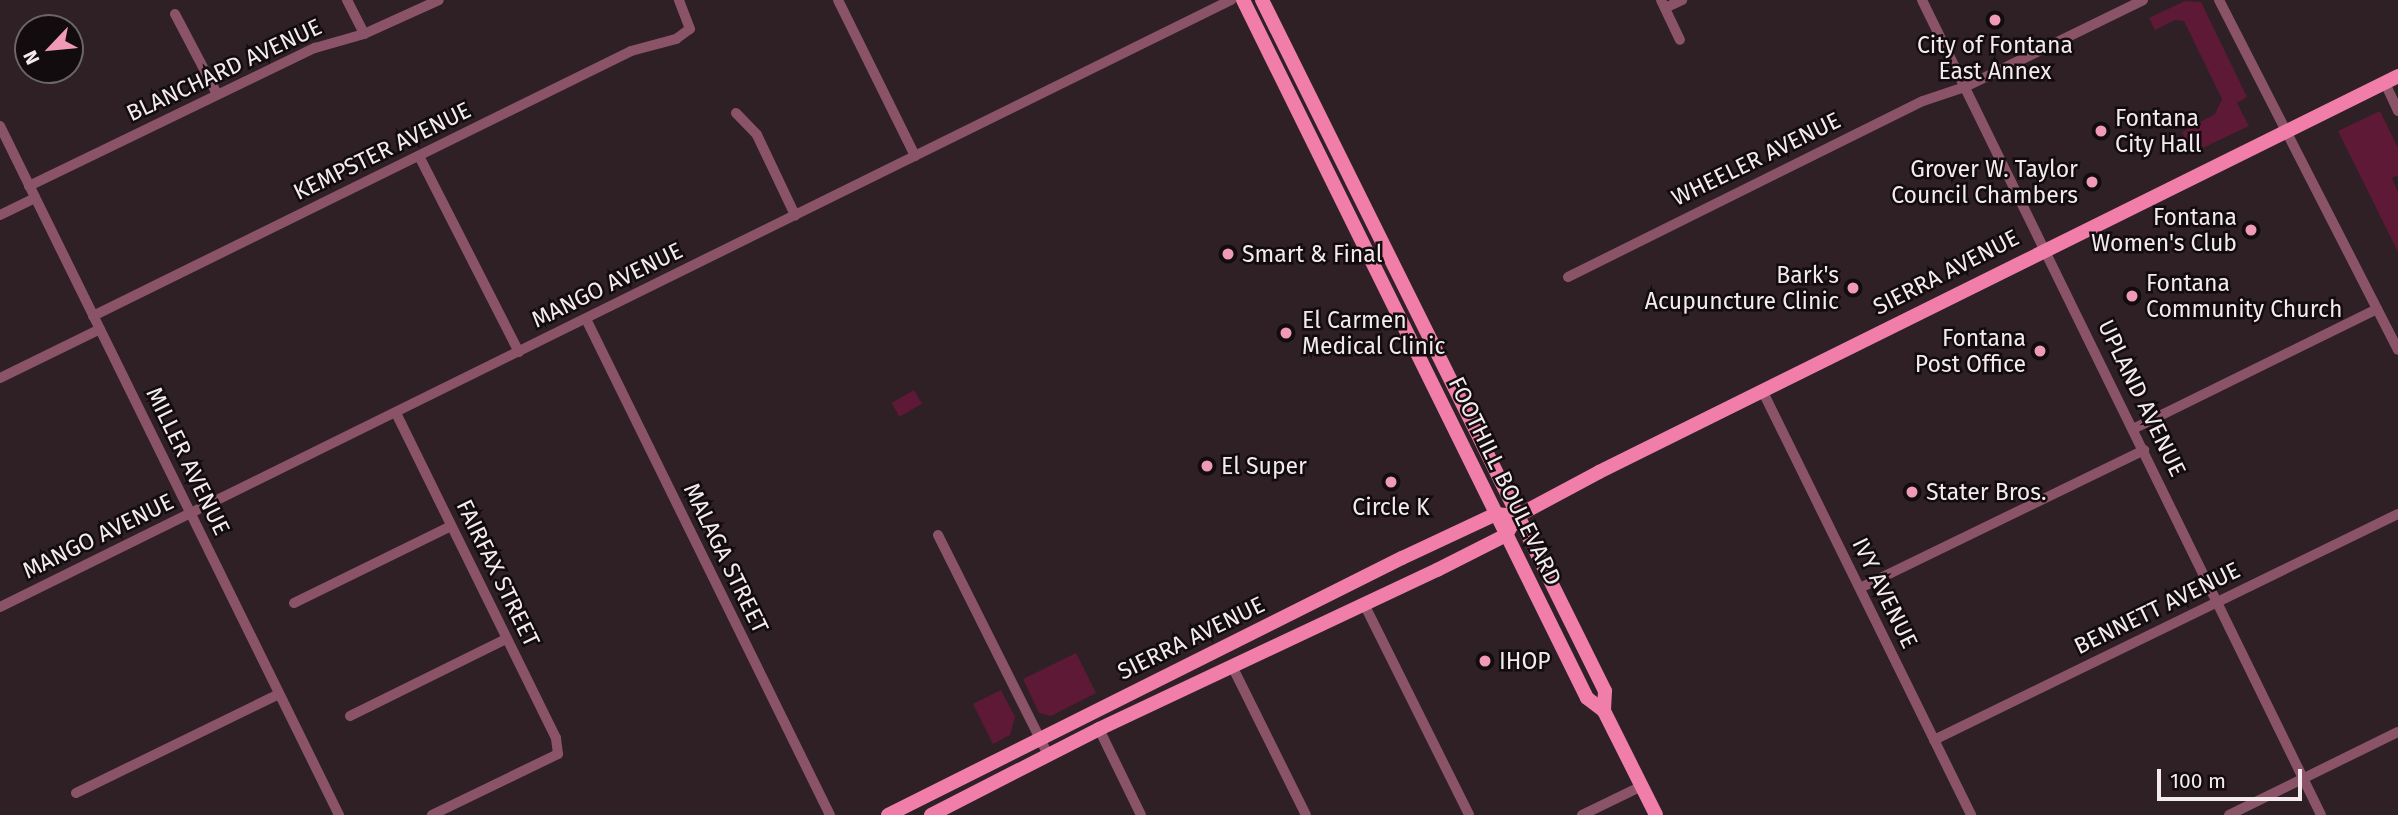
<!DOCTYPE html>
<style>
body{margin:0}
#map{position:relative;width:2398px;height:815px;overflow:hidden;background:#2e2025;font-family:"Fira Sans",sans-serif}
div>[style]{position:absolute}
.green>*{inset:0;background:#5d1936;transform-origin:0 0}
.minor>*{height:10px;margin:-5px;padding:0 5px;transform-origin:5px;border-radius:5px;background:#8b5367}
.major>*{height:14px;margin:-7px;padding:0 7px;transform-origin:7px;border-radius:7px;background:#f17ea9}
.dots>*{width:19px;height:19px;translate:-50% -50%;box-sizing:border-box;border:4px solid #120c0e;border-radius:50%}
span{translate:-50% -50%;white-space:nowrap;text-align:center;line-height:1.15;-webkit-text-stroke:5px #120c0e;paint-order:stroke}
.poi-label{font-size:23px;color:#f4ebee}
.left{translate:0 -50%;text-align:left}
.right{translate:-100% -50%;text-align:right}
.street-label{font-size:23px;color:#f4ebee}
.north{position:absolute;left:14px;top:14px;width:70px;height:70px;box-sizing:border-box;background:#120c0e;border:2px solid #6c6568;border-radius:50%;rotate:244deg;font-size:19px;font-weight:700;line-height:28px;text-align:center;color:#f4ebee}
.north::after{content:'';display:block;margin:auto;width:24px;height:32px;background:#f09ab7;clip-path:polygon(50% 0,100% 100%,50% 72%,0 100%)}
.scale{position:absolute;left:2157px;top:769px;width:145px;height:32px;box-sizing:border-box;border:4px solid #f4ebee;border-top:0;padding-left:9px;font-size:21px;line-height:24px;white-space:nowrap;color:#f4ebee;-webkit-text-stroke:5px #120c0e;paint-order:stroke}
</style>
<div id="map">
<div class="green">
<div style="clip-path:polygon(2185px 1px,2201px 2px,2247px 97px,2237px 103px,2249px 126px,2192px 153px,2182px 132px,2215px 114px,2222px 99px,2184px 21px,2175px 20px,2155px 30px,2149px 18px)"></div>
<div style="clip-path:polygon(2380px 111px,2398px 148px,2398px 175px,2392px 178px,2398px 192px,2398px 252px,2338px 131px)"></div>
<div style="left:914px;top:390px;width:16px;height:26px;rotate:60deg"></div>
<div style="clip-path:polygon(1076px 653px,1096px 693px,1051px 716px,1039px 713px,1023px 679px)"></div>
<div style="clip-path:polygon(1001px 690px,1015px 717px,1010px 735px,993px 744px,973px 704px)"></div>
</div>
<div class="minor">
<div style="left:347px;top:0;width:38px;rotate:63deg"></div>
<div style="left:838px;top:0;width:174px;rotate:63.7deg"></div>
<div style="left:1661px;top:0;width:44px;rotate:64.6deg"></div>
<div style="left:1922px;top:0;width:907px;rotate:63.91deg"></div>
<div style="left:2219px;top:0;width:393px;rotate:62.9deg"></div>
<div style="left:1665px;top:8px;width:19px;rotate:-25deg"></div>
<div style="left:175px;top:14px;width:90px;rotate:62.3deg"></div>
<div style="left:2385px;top:83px;width:31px;rotate:65deg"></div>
<div style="left:736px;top:113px;width:30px;rotate:46deg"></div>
<div style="left:757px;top:135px;width:89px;rotate:64.6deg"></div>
<div style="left:0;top:126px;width:768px;rotate:63.8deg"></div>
<div style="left:419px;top:156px;width:220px;rotate:63deg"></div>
<div style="left:29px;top:186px;width:318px;rotate:-25.8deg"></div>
<div style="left:315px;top:48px;width:51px;rotate:-15.9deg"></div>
<div style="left:364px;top:34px;width:82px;rotate:-24.4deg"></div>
<div style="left:0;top:215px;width:39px;rotate:-26deg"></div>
<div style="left:1568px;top:277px;width:396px;rotate:-26.4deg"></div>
<div style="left:1923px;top:101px;width:44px;rotate:-18.4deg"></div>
<div style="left:1965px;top:87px;width:198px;rotate:-26deg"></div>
<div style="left:93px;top:316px;width:600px;rotate:-26.22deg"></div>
<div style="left:631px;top:51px;width:47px;rotate:-14.9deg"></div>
<div style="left:676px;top:39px;width:17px;rotate:-36deg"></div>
<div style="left:690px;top:29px;width:31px;rotate:-111deg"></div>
<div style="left:586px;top:319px;width:553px;rotate:63.81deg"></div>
<div style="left:0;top:378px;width:111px;rotate:-26.1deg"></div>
<div style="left:1762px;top:390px;width:474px;rotate:63.8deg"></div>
<div style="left:396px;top:413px;width:362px;rotate:63.8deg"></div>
<div style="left:556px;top:738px;width:16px;rotate:83deg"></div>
<div style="left:558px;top:754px;width:140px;rotate:154.2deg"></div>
<div style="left:2133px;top:429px;width:272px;rotate:-26.2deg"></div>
<div style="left:938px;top:535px;width:246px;rotate:63.4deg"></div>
<div style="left:1860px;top:588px;width:316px;rotate:-25.9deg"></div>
<div style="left:294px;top:603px;width:175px;rotate:-26.1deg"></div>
<div style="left:1365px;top:606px;width:233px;rotate:63.5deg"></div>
<div style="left:0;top:607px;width:1373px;rotate:-26.25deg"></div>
<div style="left:1232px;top:666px;width:166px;rotate:63.6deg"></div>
<div style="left:350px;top:716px;width:174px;rotate:-26.3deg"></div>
<div style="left:1099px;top:729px;width:96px;rotate:64deg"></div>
<div style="left:1934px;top:740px;width:516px;rotate:-25.97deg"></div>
<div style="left:76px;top:793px;width:226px;rotate:-26deg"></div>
<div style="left:1582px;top:815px;width:67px;rotate:-25.8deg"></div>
<div style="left:2229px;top:815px;width:188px;rotate:-26.2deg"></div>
</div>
<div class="major">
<div style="left:1243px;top:0;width:778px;rotate:63.76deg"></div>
<div style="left:1587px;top:698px;width:21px;rotate:37deg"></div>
<div style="left:1604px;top:711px;width:116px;rotate:63.4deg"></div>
<div style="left:1262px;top:0;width:771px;rotate:63.6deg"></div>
<div style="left:1605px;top:691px;width:20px;rotate:93deg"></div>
<div style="left:888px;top:815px;width:575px;rotate:-26.57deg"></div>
<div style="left:1402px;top:558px;width:104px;rotate:-25.1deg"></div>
<div style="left:1496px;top:514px;width:10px;rotate:6deg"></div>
<div style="left:931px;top:815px;width:189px;rotate:-27.1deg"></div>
<div style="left:1099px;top:729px;width:374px;rotate:-25.2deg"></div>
<div style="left:1437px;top:570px;width:77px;rotate:-26.9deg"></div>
<div style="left:1506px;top:535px;width:22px;rotate:-60deg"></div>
<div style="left:1517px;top:516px;width:93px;rotate:-28.2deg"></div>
<div style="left:1599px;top:472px;width:892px;rotate:-26.36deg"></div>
</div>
<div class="dots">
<div style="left:1995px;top:20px;background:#f09ab7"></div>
<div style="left:2101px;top:131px;background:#f09ab7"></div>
<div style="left:2092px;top:182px;background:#f09ab7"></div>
<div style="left:2251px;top:230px;background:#f09ab7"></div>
<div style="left:1228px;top:254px;background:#f09ab7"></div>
<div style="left:1853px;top:288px;background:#f09ab7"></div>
<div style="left:2132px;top:296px;background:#f09ab7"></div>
<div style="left:1286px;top:333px;background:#f09ab7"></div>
<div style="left:2040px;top:351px;background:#f09ab7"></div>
<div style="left:1207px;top:466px;background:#f09ab7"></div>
<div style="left:1391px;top:482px;background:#f09ab7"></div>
<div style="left:1912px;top:492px;background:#f09ab7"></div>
<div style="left:1485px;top:661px;background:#f09ab7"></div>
</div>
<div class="poi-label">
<span style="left:1995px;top:58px">City of Fontana<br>East Annex</span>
<span class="left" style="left:2115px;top:131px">Fontana<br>City Hall</span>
<span class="right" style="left:2078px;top:182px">Grover W. Taylor<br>Council Chambers</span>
<span class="right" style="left:2237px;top:230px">Fontana<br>Women's Club</span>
<span class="left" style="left:1242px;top:254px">Smart &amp; Final</span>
<span class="right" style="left:1839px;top:288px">Bark's<br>Acupuncture Clinic</span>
<span class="left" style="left:2146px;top:296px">Fontana<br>Community Church</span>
<span class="left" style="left:1302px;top:333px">El Carmen<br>Medical Clinic</span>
<span class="right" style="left:2026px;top:351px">Fontana<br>Post Office</span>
<span class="left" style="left:1221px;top:466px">El Super</span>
<span class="left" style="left:1926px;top:492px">Stater Bros.</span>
<span style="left:1391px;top:507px">Circle K</span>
<span class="left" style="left:1499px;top:661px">IHOP</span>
</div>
<div class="street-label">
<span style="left:224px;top:70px;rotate:-25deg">BLANCHARD AVENUE</span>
<span style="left:382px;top:151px;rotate:-26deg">KEMPSTER AVENUE</span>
<span style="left:1756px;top:159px;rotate:-26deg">WHEELER AVENUE</span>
<span style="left:1946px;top:272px;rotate:-27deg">SIERRA AVENUE</span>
<span style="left:607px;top:285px;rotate:-26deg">MANGO AVENUE</span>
<span style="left:2142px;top:398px;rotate:64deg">UPLAND AVENUE</span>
<span style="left:188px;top:461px;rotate:64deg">MILLER AVENUE</span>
<span style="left:1505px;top:481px;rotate:64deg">FOOTHILL BOULEVARD</span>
<span style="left:98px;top:536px;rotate:-26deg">MANGO AVENUE</span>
<span style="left:726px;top:558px;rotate:64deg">MALAGA STREET</span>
<span style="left:498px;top:573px;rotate:64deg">FAIRFAX STREET</span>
<span style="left:1885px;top:593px;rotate:64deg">IVY AVENUE</span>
<span style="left:2157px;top:608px;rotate:-26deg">BENNETT AVENUE</span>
<span style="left:1191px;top:638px;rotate:-26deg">SIERRA AVENUE</span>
</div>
<div class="north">N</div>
<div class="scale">100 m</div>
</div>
